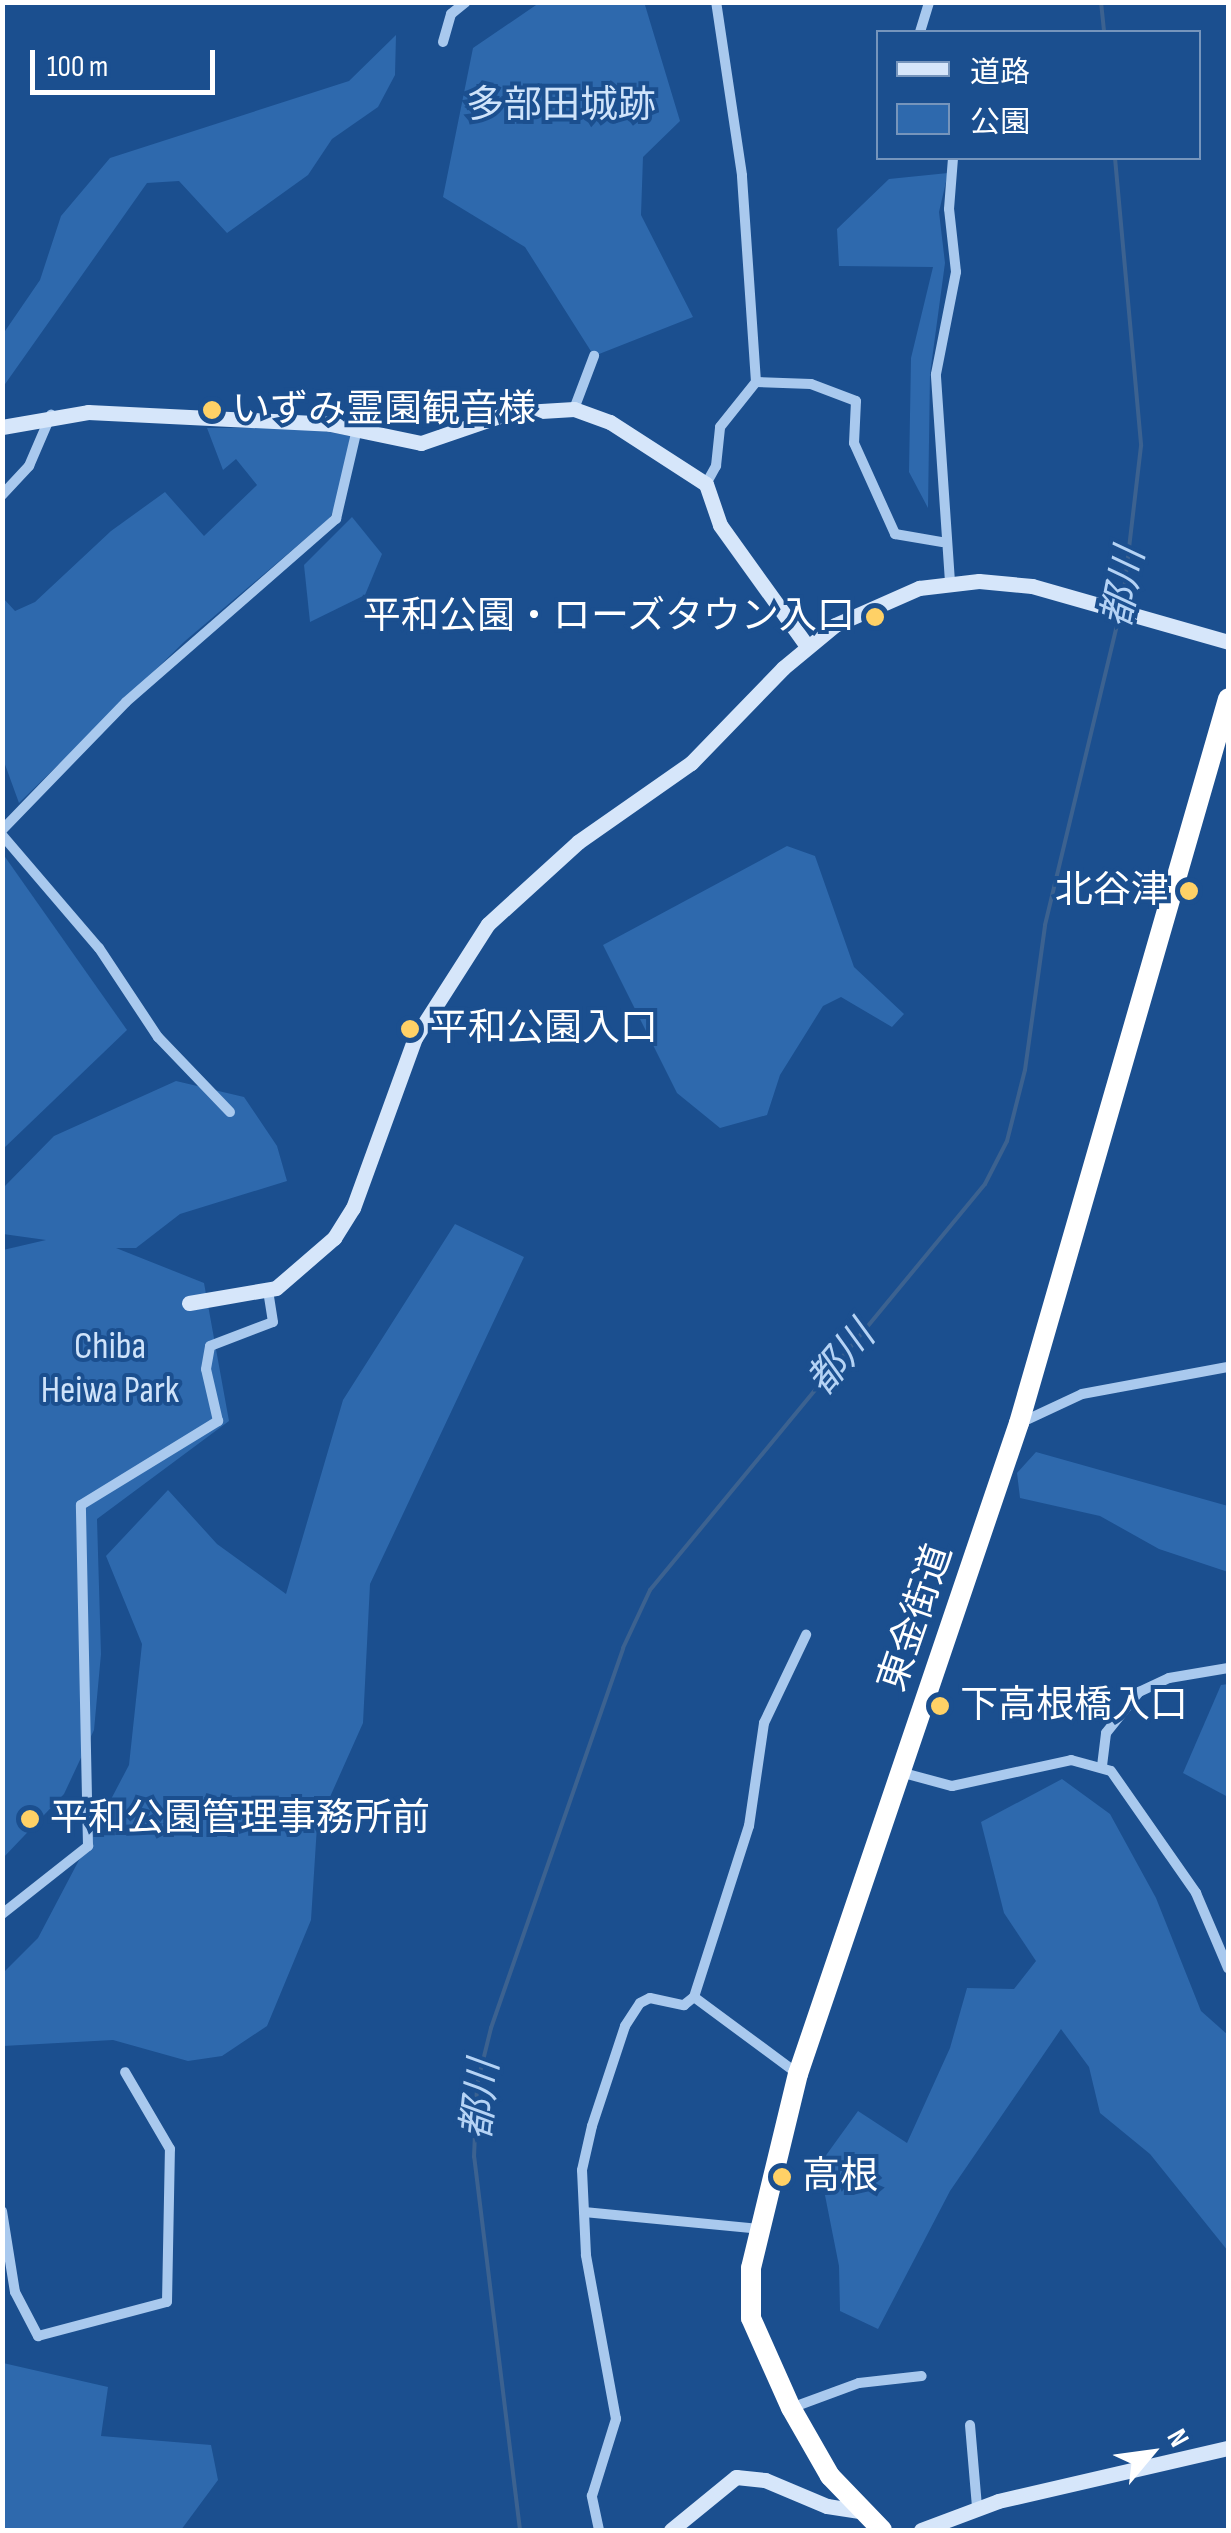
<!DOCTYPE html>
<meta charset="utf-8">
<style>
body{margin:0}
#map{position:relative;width:1231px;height:2533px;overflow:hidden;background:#1b4f8f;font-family:"Sofia Sans Condensed","Noto Sans JP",sans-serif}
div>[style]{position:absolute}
.green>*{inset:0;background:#2e69ad}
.stream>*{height:4px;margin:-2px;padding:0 2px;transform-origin:2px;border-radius:2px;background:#3c6290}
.street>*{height:10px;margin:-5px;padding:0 5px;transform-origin:5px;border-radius:5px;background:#a9c9ee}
.secondary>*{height:15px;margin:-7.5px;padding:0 7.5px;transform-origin:7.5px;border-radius:7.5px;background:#d6e6fa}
.highway>*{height:20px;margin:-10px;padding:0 10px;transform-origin:10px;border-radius:10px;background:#fff}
.dots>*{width:28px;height:28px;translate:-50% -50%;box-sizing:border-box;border:5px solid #1b4f8f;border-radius:50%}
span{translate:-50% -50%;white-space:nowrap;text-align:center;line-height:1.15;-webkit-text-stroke:8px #1b4f8f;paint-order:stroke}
.park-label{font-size:38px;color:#cfe3fa}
.poi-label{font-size:38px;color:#fff}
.left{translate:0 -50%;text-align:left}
.right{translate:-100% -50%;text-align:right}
.street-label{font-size:38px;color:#fff}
.water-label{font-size:40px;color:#b5d3f5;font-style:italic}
.frame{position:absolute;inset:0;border:5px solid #fff;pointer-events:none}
.legend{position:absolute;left:876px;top:30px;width:325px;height:130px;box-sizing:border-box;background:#1b4f8f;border:2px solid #7695bc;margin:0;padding:12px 18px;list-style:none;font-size:30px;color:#fff}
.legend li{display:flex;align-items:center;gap:20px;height:50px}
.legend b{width:50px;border:2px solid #7695bc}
.north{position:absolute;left:1101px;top:2403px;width:100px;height:100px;-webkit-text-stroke:8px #1b4f8f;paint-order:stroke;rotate:61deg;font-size:28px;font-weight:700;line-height:40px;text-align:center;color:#fff}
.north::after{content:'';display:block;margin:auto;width:35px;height:45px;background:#fff;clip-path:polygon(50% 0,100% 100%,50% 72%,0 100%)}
.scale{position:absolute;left:30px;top:50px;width:185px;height:45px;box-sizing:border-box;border:5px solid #fff;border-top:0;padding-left:12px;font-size:30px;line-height:35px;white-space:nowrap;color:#fff;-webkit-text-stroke:8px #1b4f8f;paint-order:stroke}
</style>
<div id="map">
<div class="green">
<div style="clip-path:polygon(634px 2px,645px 5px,680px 121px,643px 157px,641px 215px,693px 317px,594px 356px,525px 247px,443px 197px,473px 48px,539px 3px)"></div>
<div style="clip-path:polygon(396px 35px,395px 75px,378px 107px,332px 139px,308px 175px,227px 233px,179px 181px,147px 183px,3px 387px,3px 334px,40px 280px,61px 216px,110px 158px,349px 81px)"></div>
<div style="clip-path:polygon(948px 173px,939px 212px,945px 263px,930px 374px,928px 508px,909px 472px,911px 358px,933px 267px,839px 266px,837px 229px,889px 179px)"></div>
<div style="clip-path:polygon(207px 428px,308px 428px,350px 436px,343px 487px,330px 518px,185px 641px,19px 803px,3px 759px,3px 598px,15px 611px,35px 602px,111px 531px,165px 492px,204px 536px,257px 485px,236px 459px,223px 470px)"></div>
<div style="clip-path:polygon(352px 517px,382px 554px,365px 595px,310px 622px,304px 565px)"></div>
<div style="clip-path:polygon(787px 846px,815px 856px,854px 967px,904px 1014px,892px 1027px,841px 997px,823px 1006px,780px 1075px,767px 1115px,720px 1128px,677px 1093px,603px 945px)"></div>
<div style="clip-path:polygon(3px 854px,127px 1030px,3px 1149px,2px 1149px)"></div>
<div style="clip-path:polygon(176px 1081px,244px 1097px,277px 1146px,287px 1181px,180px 1214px,136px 1248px,116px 1248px,204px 1283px,229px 1421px,97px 1519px,101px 1654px,94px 1730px,64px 1794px,3px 1858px,3px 1250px,46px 1240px,3px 1234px,3px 1188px,54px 1136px)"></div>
<div style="clip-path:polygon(455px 1224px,524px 1257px,370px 1584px,363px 1723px,317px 1826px,311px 1920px,267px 2026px,222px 2056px,188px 2061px,113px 2040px,3px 2046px,2px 1974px,38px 1938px,129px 1765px,142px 1644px,106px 1556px,168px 1490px,217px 1544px,286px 1594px,343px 1400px)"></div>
<div style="clip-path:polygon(1036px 1452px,1228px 1506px,1228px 1572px,1159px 1549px,1100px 1516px,1020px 1498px,1017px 1473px)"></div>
<div style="clip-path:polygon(1228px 1684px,1228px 1797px,1183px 1773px,1221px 1685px)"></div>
<div style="clip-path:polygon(1062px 1779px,1110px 1814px,1156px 1898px,1201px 2011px,1228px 2035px,1228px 2251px,1150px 2154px,1100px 2113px,1089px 2067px,1061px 2029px,950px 2191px,878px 2329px,840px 2311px,839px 2266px,819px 2165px,858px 2111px,907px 2143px,950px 2048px,967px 1988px,1014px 1989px,1036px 1961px,1004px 1913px,981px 1822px)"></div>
<div style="clip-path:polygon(3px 2363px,108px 2387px,101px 2436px,211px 2445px,218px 2480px,181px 2530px,3px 2530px)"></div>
</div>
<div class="stream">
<div style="left:1101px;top:2px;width:30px;rotate:84deg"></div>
<div style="left:1115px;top:158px;width:289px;rotate:84.8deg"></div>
<div style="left:1141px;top:446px;width:162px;rotate:96.7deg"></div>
<div style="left:520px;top:2530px;width:376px;rotate:-97deg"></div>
<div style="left:474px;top:2157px;width:72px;rotate:-87.6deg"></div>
<div style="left:477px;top:2085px;width:59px;rotate:-76.2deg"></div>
<div style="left:491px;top:2028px;width:402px;rotate:-70.8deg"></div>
<div style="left:623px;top:1648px;width:64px;rotate:-65deg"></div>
<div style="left:650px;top:1590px;width:526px;rotate:-50.47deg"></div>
<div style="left:985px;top:1184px;width:48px;rotate:-62.9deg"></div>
<div style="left:1007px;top:1141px;width:73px;rotate:-75.8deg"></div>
<div style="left:1025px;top:1070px;width:146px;rotate:-82.1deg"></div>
<div style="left:1045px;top:925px;width:318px;rotate:-76.5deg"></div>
</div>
<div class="street">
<div style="left:920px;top:32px;width:31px;rotate:-73deg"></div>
<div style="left:443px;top:42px;width:29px;rotate:-74deg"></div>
<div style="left:451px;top:14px;width:19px;rotate:-39deg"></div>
<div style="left:756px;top:382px;width:55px;rotate:2.1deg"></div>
<div style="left:811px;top:384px;width:48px;rotate:20.7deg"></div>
<div style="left:856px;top:401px;width:42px;rotate:92.7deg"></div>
<div style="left:854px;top:443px;width:100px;rotate:65.7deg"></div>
<div style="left:895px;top:534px;width:48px;rotate:9.7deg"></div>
<div style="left:574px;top:409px;width:57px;rotate:-69.3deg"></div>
<div style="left:706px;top:484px;width:21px;rotate:-61deg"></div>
<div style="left:716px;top:466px;width:39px;rotate:-84deg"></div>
<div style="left:720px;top:427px;width:58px;rotate:-51.3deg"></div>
<div style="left:756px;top:382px;width:207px;rotate:-93.9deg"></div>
<div style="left:742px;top:175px;width:175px;rotate:-98.5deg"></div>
<div style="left:2px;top:495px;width:40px;rotate:-47deg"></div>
<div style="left:29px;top:466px;width:56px;rotate:-66.7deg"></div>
<div style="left:950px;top:582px;width:208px;rotate:-93.9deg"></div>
<div style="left:936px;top:374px;width:104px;rotate:-78.9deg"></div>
<div style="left:956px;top:272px;width:63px;rotate:-96.3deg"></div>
<div style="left:949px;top:209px;width:51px;rotate:-85.5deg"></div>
<div style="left:2px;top:830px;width:178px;rotate:-45.9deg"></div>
<div style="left:126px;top:702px;width:279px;rotate:-41.1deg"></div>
<div style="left:336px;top:519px;width:88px;rotate:-76.9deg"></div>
<div style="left:2px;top:835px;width:149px;rotate:49.4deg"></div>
<div style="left:99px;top:948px;width:107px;rotate:56.5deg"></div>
<div style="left:158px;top:1037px;width:104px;rotate:46.2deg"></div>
<div style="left:1020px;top:1423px;width:68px;rotate:-25.1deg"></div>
<div style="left:1082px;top:1394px;width:148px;rotate:-10.5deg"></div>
<div style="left:1102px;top:1766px;width:33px;rotate:-83deg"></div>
<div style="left:1106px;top:1733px;width:53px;rotate:-51.2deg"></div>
<div style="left:1139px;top:1692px;width:33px;rotate:-25deg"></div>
<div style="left:1169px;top:1678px;width:60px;rotate:-9.6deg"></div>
<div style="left:900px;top:1772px;width:54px;rotate:15.1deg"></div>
<div style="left:952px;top:1786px;width:122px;rotate:-12.3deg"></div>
<div style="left:1071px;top:1760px;width:41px;rotate:15.4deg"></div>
<div style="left:1111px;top:1771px;width:149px;rotate:55.1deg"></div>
<div style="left:1196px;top:1893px;width:82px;rotate:66.9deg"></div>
<div style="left:2px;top:1914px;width:110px;rotate:-38.3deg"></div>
<div style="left:88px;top:1846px;width:341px;rotate:-91.2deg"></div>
<div style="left:81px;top:1505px;width:161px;rotate:-31.5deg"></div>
<div style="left:218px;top:1421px;width:53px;rotate:-103deg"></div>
<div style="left:206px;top:1369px;width:23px;rotate:-80deg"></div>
<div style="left:210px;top:1346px;width:67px;rotate:-20.9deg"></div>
<div style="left:273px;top:1322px;width:32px;rotate:-99deg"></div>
<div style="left:694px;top:1997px;width:129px;rotate:36.5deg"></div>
<div style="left:2px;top:2211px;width:82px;rotate:80.9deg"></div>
<div style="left:15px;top:2292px;width:50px;rotate:62.4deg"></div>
<div style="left:38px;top:2336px;width:133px;rotate:-14.8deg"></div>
<div style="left:167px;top:2302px;width:153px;rotate:-88.9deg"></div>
<div style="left:170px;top:2149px;width:89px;rotate:-120.3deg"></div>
<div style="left:584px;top:2212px;width:176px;rotate:5.5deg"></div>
<div style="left:791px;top:2408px;width:72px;rotate:-20.2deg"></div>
<div style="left:859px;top:2383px;width:63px;rotate:-6.3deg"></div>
<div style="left:970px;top:2425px;width:82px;rotate:85.1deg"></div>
<div style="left:599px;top:2530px;width:35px;rotate:-102deg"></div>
<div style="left:592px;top:2496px;width:81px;rotate:-72.7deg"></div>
<div style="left:616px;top:2419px;width:167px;rotate:-100.4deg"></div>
<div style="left:586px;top:2255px;width:85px;rotate:-92.7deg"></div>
<div style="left:582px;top:2170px;width:45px;rotate:-77.2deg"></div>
<div style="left:592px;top:2126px;width:105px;rotate:-71.7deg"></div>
<div style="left:625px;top:2026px;width:27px;rotate:-57deg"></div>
<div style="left:640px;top:2003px;width:11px;rotate:-27deg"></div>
<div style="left:650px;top:1998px;width:35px;rotate:12deg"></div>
<div style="left:684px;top:2005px;width:13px;rotate:-39deg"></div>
<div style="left:694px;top:1997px;width:180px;rotate:-72.2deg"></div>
<div style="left:749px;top:1826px;width:104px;rotate:-81.7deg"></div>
<div style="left:764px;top:1723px;width:98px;rotate:-64.5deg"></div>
</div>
<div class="secondary">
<div style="left:2px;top:427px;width:87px;rotate:-9.9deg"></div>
<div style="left:88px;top:412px;width:242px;rotate:2.8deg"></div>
<div style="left:330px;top:424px;width:93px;rotate:11.8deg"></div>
<div style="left:421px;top:443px;width:92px;rotate:-19deg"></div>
<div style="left:508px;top:413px;width:66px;rotate:-3.5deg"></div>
<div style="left:574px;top:409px;width:38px;rotate:20deg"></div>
<div style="left:610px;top:422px;width:114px;rotate:32.9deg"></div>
<div style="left:706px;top:484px;width:43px;rotate:71.1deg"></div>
<div style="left:720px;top:525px;width:149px;rotate:54.3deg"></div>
<div style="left:189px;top:1303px;width:88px;rotate:-9.8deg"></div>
<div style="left:276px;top:1288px;width:77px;rotate:-40.8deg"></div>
<div style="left:334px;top:1238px;width:36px;rotate:-58deg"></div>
<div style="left:353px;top:1208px;width:181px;rotate:-70deg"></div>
<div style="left:415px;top:1038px;width:135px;rotate:-57.4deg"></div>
<div style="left:488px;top:924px;width:122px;rotate:-42.3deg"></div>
<div style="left:578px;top:842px;width:138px;rotate:-35deg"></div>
<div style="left:691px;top:763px;width:132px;rotate:-45.9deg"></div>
<div style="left:783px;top:668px;width:67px;rotate:-39.6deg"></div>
<div style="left:835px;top:625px;width:92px;rotate:-23.8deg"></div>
<div style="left:919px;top:588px;width:60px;rotate:-6.7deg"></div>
<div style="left:979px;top:581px;width:53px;rotate:5.4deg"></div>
<div style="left:1032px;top:586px;width:204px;rotate:15.9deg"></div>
<div style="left:671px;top:2530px;width:84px;rotate:-39.2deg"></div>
<div style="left:736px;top:2477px;width:29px;rotate:6deg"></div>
<div style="left:765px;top:2480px;width:67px;rotate:22.8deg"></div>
<div style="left:827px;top:2506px;width:33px;rotate:9deg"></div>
<div style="left:921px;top:2530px;width:82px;rotate:-20.6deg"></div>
<div style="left:998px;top:2501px;width:236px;rotate:-13deg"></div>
</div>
<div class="highway">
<div style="left:882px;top:2530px;width:75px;rotate:-133.9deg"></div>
<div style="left:830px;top:2476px;width:78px;rotate:-119.8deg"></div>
<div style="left:791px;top:2408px;width:98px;rotate:-114deg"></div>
<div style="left:751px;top:2318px;width:50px;rotate:-90deg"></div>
<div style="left:751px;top:2268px;width:200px;rotate:-76.4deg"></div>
<div style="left:798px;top:2074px;width:687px;rotate:-71.25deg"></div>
<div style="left:1019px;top:1423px;width:754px;rotate:-73.9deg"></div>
</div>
<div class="dots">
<div style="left:212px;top:410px;background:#ffd166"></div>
<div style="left:875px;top:617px;background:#ffd166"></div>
<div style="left:1189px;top:891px;background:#ffd166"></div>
<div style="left:410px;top:1029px;background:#ffd166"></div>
<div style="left:940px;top:1706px;background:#ffd166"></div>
<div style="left:30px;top:1819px;background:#ffd166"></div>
<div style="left:782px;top:2177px;background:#ffd166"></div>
</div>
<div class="park-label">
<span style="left:561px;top:106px">多部田城跡</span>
<span style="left:110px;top:1369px">Chiba<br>Heiwa Park</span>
</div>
<div class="poi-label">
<span class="left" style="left:232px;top:410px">いずみ霊園観音様</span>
<span class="right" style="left:855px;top:617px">平和公園・ローズタウン入口</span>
<span class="right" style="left:1169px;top:891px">北谷津</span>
<span class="left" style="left:430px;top:1029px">平和公園入口</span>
<span class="left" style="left:960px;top:1706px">下高根橋入口</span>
<span class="left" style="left:50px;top:1819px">平和公園管理事務所前</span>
<span class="left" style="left:802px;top:2177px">高根</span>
</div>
<div class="street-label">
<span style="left:916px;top:1618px;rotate:-71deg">東金街道</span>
</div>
<div class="water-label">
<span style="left:1124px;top:588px;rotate:-79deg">都川</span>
<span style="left:841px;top:1359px;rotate:-50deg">都川</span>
<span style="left:481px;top:2100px;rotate:-84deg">都川</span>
</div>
<div class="frame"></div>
<ul class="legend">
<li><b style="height:12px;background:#d6e6fa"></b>道路</li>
<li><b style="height:28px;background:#2e69ad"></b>公園</li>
</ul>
<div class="north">N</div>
<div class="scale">100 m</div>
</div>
